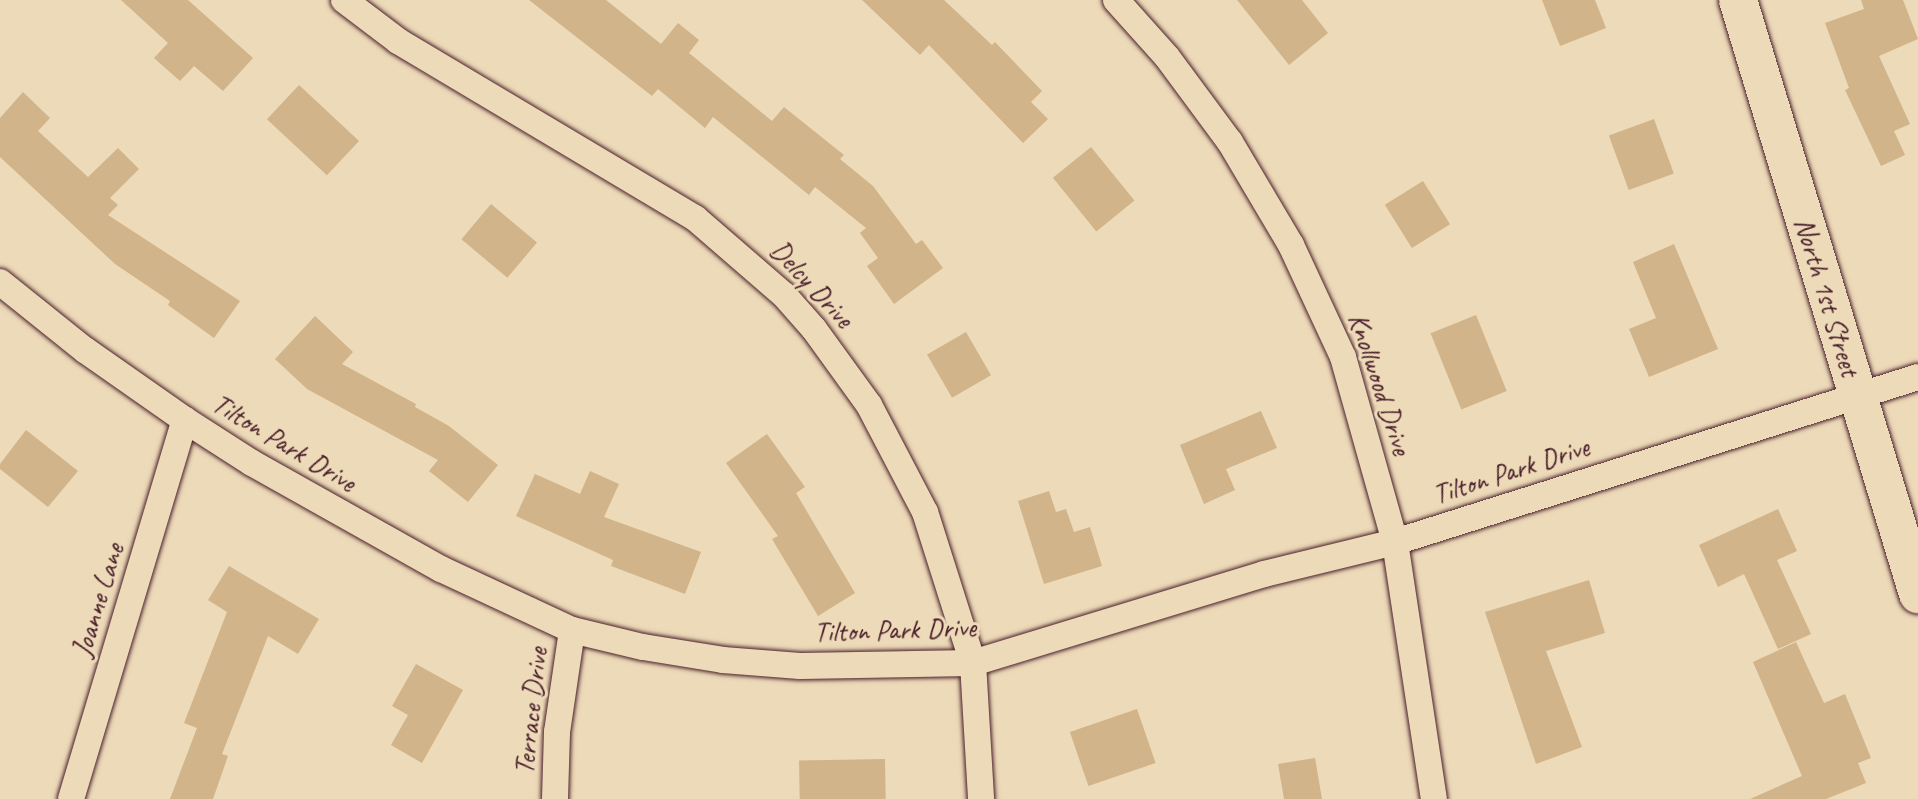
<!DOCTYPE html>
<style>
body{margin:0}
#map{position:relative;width:1918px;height:799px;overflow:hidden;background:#eddab8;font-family:Caveat,sans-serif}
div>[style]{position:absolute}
.building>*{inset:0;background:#d1b489;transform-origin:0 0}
.roads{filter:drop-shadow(0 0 2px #4a1f2b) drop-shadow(0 0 2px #4a1f2b)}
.street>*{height:26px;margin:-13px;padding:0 13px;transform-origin:13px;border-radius:13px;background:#eddab8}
.secondary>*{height:38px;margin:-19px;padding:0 19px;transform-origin:19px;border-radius:19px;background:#eddab8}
span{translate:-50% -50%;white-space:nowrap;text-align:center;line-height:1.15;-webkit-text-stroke:6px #eddab8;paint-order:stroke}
.street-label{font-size:28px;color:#4a1f2b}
</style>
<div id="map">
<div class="building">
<div style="clip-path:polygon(121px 0,188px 0,253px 58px,223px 91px,194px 66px,180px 81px,154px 58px,168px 43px)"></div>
<div style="clip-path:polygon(529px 0,606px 0,661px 44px,678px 23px,699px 40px,689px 53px,772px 121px,784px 107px,844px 155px,840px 159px,873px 186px,916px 244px,922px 240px,943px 268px,894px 304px,867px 266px,878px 258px,860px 233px,866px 228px,815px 187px,809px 195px,713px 117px,705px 128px,658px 89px,652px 96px)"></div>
<div style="clip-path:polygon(862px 0,944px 0,992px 45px,995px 42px,1042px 91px,1031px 102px,1048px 119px,1023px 143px,929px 45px,920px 55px)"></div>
<div style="clip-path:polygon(1237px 0,1302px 0,1328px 33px,1289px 65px)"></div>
<div style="clip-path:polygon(1542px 0,1595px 0,1606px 28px,1560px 46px)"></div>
<div style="clip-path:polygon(1861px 0,1903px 0,1918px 39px,1879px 56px,1910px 124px,1894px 131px,1905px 155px,1881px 166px,1845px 90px,1849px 88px,1825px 23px,1864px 9px)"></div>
<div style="left:299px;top:85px;width:82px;height:47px;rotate:43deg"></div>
<div style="clip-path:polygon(23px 92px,50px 118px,38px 131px,88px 177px,118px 148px,139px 169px,110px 198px,118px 205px,108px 215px,240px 301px,214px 338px,168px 305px,170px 301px,115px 264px,0 157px,0 118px)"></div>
<div style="left:1654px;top:119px;width:58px;height:48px;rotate:70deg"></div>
<div style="left:1091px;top:147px;width:69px;height:49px;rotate:51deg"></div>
<div style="left:1423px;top:181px;width:51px;height:45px;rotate:58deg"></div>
<div style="left:491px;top:204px;width:60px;height:46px;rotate:40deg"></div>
<div style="clip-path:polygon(1674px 244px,1718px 349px,1649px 377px,1629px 329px,1656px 318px,1633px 262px)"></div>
<div style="left:1476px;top:315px;width:82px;height:49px;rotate:68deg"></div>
<div style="clip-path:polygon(315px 316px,353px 352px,342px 364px,416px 404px,415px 407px,449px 426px,498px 465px,468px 502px,429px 471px,438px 460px,307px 389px,275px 359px)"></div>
<div style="left:966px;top:332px;width:50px;height:45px;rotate:60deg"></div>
<div style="clip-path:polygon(1261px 411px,1277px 448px,1226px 469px,1235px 490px,1204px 504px,1180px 445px)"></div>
<div style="clip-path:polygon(26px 430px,78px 471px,48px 507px,0 469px,0 464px)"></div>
<div style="clip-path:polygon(767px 434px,805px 487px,796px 493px,855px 593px,818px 616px,772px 539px,778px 536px,726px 463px)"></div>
<div style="clip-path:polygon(590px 471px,619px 484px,604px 517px,701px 552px,685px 594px,611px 566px,613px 560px,516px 516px,535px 474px,580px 494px)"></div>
<div style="clip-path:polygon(1049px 491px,1056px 512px,1066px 509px,1074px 532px,1090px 527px,1102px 566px,1044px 584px,1018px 501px)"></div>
<div style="clip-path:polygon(1778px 509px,1797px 551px,1777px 560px,1811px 634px,1778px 649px,1744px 574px,1718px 587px,1699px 545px)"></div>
<div style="clip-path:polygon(229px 566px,319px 619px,298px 654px,268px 636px,222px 754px,228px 756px,213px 799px,170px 799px,197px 728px,184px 723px,227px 612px,208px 600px)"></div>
<div style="clip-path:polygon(1589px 580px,1605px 633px,1546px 651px,1582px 747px,1536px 764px,1485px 612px)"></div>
<div style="clip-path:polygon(1796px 642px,1824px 703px,1845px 694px,1871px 758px,1858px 763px,1866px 783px,1826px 799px,1750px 799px,1802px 776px,1753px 662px)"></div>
<div style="clip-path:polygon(416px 664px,463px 690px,422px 763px,391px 745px,408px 715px,392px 706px)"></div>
<div style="left:1137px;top:709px;width:57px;height:71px;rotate:71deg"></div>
<div style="clip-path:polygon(1315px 758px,1322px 799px,1284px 799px,1278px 764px)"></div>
<div style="left:885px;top:759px;width:40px;height:86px;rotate:89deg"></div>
</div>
<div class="roads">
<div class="street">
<div style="left:344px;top:0;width:68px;rotate:37.2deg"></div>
<div style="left:398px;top:41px;width:346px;rotate:30.8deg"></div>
<div style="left:695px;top:218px;width:118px;rotate:40.9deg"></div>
<div style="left:784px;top:295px;width:45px;rotate:48.6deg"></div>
<div style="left:814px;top:329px;width:94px;rotate:54.1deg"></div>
<div style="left:869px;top:405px;width:121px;rotate:62.4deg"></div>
<div style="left:925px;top:512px;width:158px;rotate:72.4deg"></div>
<div style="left:973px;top:663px;width:136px;rotate:86.6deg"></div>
<div style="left:1116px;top:0;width:76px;rotate:48.2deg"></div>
<div style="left:1167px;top:57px;width:106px;rotate:53.5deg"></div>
<div style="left:1230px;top:142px;width:120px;rotate:59.4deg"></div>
<div style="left:1291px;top:245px;width:123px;rotate:65.1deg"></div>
<div style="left:1343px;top:357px;width:192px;rotate:74.3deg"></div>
<div style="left:1395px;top:542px;width:260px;rotate:81.4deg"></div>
<div style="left:0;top:282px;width:109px;rotate:38.7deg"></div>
<div style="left:85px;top:350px;width:122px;rotate:35deg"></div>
<div style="left:185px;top:420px;width:80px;rotate:32.7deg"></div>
<div style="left:252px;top:463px;width:217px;rotate:29.3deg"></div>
<div style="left:441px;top:569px;width:145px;rotate:25deg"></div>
<div style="left:572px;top:630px;width:73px;rotate:13.5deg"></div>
<div style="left:643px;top:647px;width:81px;rotate:9.2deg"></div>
<div style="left:723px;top:660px;width:77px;rotate:4.5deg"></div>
<div style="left:800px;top:666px;width:173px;rotate:-1deg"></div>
<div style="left:973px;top:663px;width:304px;rotate:-17deg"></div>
<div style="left:1264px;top:574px;width:135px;rotate:-13.7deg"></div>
<div style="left:1395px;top:542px;width:548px;rotate:-17.51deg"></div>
<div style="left:71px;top:799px;width:396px;rotate:-73.3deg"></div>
<div style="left:555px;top:799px;width:67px;rotate:-88.3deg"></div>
<div style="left:557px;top:732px;width:103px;rotate:-81.6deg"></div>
</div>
<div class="secondary">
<div style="left:1738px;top:0;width:621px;rotate:73.14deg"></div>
</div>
</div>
<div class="street-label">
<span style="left:812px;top:284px;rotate:47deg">Delcy Drive</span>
<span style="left:1827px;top:297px;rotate:73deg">North 1st Street</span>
<span style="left:1380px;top:384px;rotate:72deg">Knollwood Drive</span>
<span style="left:284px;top:443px;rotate:31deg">Tilton Park Drive</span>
<span style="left:1511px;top:471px;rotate:-18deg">Tilton Park Drive</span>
<span style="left:98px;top:600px;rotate:-73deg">Joanne Lane</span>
<span style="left:895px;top:630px;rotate:-2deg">Tilton Park Drive</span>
<span style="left:531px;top:711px;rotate:-84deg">Terrace Drive</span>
</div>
</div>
